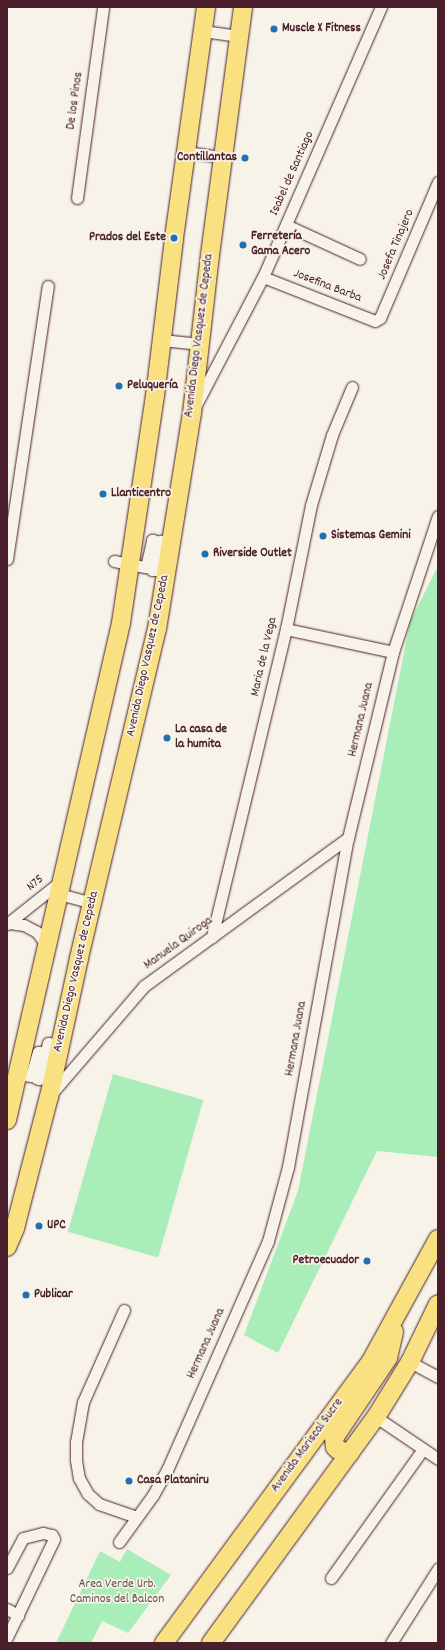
<!DOCTYPE html>
<meta charset="utf-8">
<style>
body{margin:0}
#map{position:relative;width:445px;height:1650px;overflow:hidden;background:#f7f3e8;font-family:Dekko,sans-serif}
div>[style]{position:absolute}
.green>*{inset:0;background:#a9edb8;transform-origin:0 0}
.roads{filter:drop-shadow(0 0 1px #4a1f2b) drop-shadow(0 0 1px #4a1f2b)}
.street>*{height:11px;margin:-5.5px;padding:0 5.5px;transform-origin:5.5px;border-radius:5.5px;background:#f7f3e8}
.primary>*{height:18px;margin:-9px;padding:0 9px;transform-origin:9px;border-radius:9px;background:#f9e181}
.dots>*{width:11px;height:11px;translate:-50% -50%;box-sizing:border-box;border:2px solid #f7f3e8;border-radius:50%}
span{translate:-50% -50%;white-space:nowrap;text-align:center;line-height:1.15;-webkit-text-stroke:3.5px #f7f3e8;paint-order:stroke}
.poi-label{font-size:13px;color:#4a1f2b;font-weight:700}
.left{translate:0 -50%;text-align:left}
.right{translate:-100% -50%;text-align:right}
.street-label{font-size:13px;color:#4a1f2b}
.park-label{font-size:13px;color:#62524e}
.frame{position:absolute;inset:0;border:8px solid #4a1f2b;pointer-events:none}
</style>
<div id="map">
<div class="green">
<div style="clip-path:polygon(438px 566px,438px 1157px,377px 1151px,278px 1353px,244px 1335px,298px 1191px,410px 622px)"></div>
<div style="left:113px;top:1074px;width:94px;height:164px;rotate:16deg"></div>
<div style="clip-path:polygon(127px 1549px,171px 1575px,128px 1633px,102px 1621px,91px 1643px,56px 1643px,100px 1551px,120px 1562px)"></div>
</div>
<div class="roads">
<div class="street">
<div style="left:203px;top:31px;width:36px;rotate:8deg"></div>
<div style="left:186px;top:152px;width:37px;rotate:8deg"></div>
<div style="left:77px;top:198px;width:193px;rotate:-82.2deg"></div>
<div style="left:286px;top:225px;width:81px;rotate:24.7deg"></div>
<div style="left:263px;top:277px;width:120px;rotate:21.4deg"></div>
<div style="left:375px;top:321px;width:6px;rotate:-31deg"></div>
<div style="left:380px;top:318px;width:148px;rotate:-66.9deg"></div>
<div style="left:162px;top:340px;width:38px;rotate:6deg"></div>
<div style="left:197px;top:403px;width:142px;rotate:-62.4deg"></div>
<div style="left:263px;top:277px;width:295px;rotate:-66.4deg"></div>
<div style="left:7px;top:559px;width:276px;rotate:-81.5deg"></div>
<div style="left:114px;top:561px;width:33px;rotate:11deg"></div>
<div style="left:146px;top:567px;width:28px;rotate:-77deg"></div>
<div style="left:152px;top:540px;width:4px;rotate:14deg"></div>
<div style="left:156px;top:541px;width:29px;rotate:98deg"></div>
<div style="left:152px;top:570px;width:3px"></div>
<div style="left:155px;top:570px;width:30px;rotate:-78deg"></div>
<div style="left:161px;top:541px;width:4px;rotate:14deg"></div>
<div style="left:165px;top:542px;width:11px;rotate:100deg"></div>
<div style="left:286px;top:629px;width:109px;rotate:12.1deg"></div>
<div style="left:59px;top:894px;width:34px;rotate:15deg"></div>
<div style="left:9px;top:923px;width:15px;rotate:8deg"></div>
<div style="left:24px;top:925px;width:15px;rotate:28deg"></div>
<div style="left:37px;top:932px;width:17px;rotate:54deg"></div>
<div style="left:7px;top:924px;width:69px;rotate:-38.5deg"></div>
<div style="left:212px;top:937px;width:317px;rotate:-76.5deg"></div>
<div style="left:286px;top:629px;width:126px;rotate:-78.6deg"></div>
<div style="left:311px;top:505px;width:73px;rotate:-73.3deg"></div>
<div style="left:332px;top:435px;width:52px;rotate:-67.4deg"></div>
<div style="left:18px;top:1074px;width:13px;rotate:9deg"></div>
<div style="left:31px;top:1076px;width:25px;rotate:-74deg"></div>
<div style="left:38px;top:1052px;width:3px"></div>
<div style="left:41px;top:1052px;width:26px;rotate:101deg"></div>
<div style="left:36px;top:1078px;width:3px;rotate:18deg"></div>
<div style="left:39px;top:1079px;width:37px;rotate:-76deg"></div>
<div style="left:48px;top:1043px;width:12px;rotate:9deg"></div>
<div style="left:52px;top:1093px;width:141px;rotate:-49.3deg"></div>
<div style="left:144px;top:986px;width:252px;rotate:-36deg"></div>
<div style="left:124px;top:1310px;width:101px;rotate:114deg"></div>
<div style="left:83px;top:1402px;width:41px;rotate:99.9deg"></div>
<div style="left:76px;top:1442px;width:18px;rotate:90deg"></div>
<div style="left:76px;top:1460px;width:18px;rotate:81deg"></div>
<div style="left:79px;top:1478px;width:18px;rotate:61deg"></div>
<div style="left:88px;top:1494px;width:15px;rotate:42deg"></div>
<div style="left:99px;top:1504px;width:39px;rotate:19deg"></div>
<div style="left:410px;top:1362px;width:32px;rotate:28deg"></div>
<div style="left:376px;top:1417px;width:75px;rotate:34.1deg"></div>
<div style="left:119px;top:1542px;width:58px;rotate:-54.1deg"></div>
<div style="left:153px;top:1495px;width:29px;rotate:-61deg"></div>
<div style="left:167px;top:1470px;width:250px;rotate:-66.2deg"></div>
<div style="left:268px;top:1241px;width:77px;rotate:-74.9deg"></div>
<div style="left:288px;top:1167px;width:334px;rotate:-79.7deg"></div>
<div style="left:348px;top:838px;width:191px;rotate:-76.4deg"></div>
<div style="left:393px;top:652px;width:143px;rotate:-71.7deg"></div>
<div style="left:7px;top:1568px;width:34px;rotate:-62deg"></div>
<div style="left:23px;top:1538px;width:21px;rotate:-14deg"></div>
<div style="left:43px;top:1533px;width:9px;rotate:13deg"></div>
<div style="left:52px;top:1535px;width:4px;rotate:63deg"></div>
<div style="left:54px;top:1539px;width:109px;rotate:115.6deg"></div>
<div style="left:331px;top:1578px;width:158px;rotate:-54.5deg"></div>
<div style="left:7px;top:1609px;width:13px;rotate:29deg"></div>
<div style="left:391px;top:1643px;width:88px;rotate:-57.6deg"></div>
</div>
<div class="primary">
<div style="left:7px;top:1120px;width:510px;rotate:-77.08deg"></div>
<div style="left:121px;top:623px;width:230px;rotate:-81.5deg"></div>
<div style="left:155px;top:396px;width:159px;rotate:-83.1deg"></div>
<div style="left:174px;top:238px;width:233px;rotate:-82.1deg"></div>
<div style="left:7px;top:1247px;width:21px;rotate:-67deg"></div>
<div style="left:15px;top:1228px;width:135px;rotate:-75.5deg"></div>
<div style="left:49px;top:1097px;width:142px;rotate:-77.8deg"></div>
<div style="left:79px;top:958px;width:338px;rotate:-76.7deg"></div>
<div style="left:157px;top:629px;width:219px;rotate:-80.8deg"></div>
<div style="left:192px;top:413px;width:159px;rotate:-83.5deg"></div>
<div style="left:210px;top:255px;width:250px;rotate:-82.4deg"></div>
<div style="left:350px;top:1453px;width:12px;rotate:-166deg"></div>
<div style="left:338px;top:1450px;width:4px;rotate:-135deg"></div>
<div style="left:335px;top:1447px;width:9px;rotate:-96deg"></div>
<div style="left:334px;top:1438px;width:97px;rotate:-56deg"></div>
<div style="left:388px;top:1358px;width:27px;rotate:-77deg"></div>
<div style="left:164px;top:1643px;width:350px;rotate:-53.7deg"></div>
<div style="left:371px;top:1361px;width:139px;rotate:-61.2deg"></div>
<div style="left:211px;top:1643px;width:280px;rotate:-53.9deg"></div>
<div style="left:376px;top:1417px;width:65px;rotate:-58.3deg"></div>
<div style="left:410px;top:1362px;width:64px;rotate:-64.2deg"></div>
</div>
</div>
<div class="dots">
<div style="left:274px;top:29px;background:#1f6fb2"></div>
<div style="left:245px;top:158px;background:#1f6fb2"></div>
<div style="left:174px;top:238px;background:#1f6fb2"></div>
<div style="left:243px;top:245px;background:#1f6fb2"></div>
<div style="left:119px;top:386px;background:#1f6fb2"></div>
<div style="left:103px;top:494px;background:#1f6fb2"></div>
<div style="left:323px;top:536px;background:#1f6fb2"></div>
<div style="left:205px;top:554px;background:#1f6fb2"></div>
<div style="left:167px;top:738px;background:#1f6fb2"></div>
<div style="left:39px;top:1226px;background:#1f6fb2"></div>
<div style="left:367px;top:1261px;background:#1f6fb2"></div>
<div style="left:26px;top:1295px;background:#1f6fb2"></div>
<div style="left:129px;top:1481px;background:#1f6fb2"></div>
</div>
<div class="poi-label">
<span class="left" style="left:282px;top:29px">Muscle X Fitness</span>
<span class="right" style="left:237px;top:158px">Contillantas</span>
<span class="right" style="left:166px;top:238px">Prados del Este</span>
<span class="left" style="left:251px;top:245px">Ferretería<br>Gama Acero</span>
<span class="left" style="left:127px;top:386px">Peluquería</span>
<span class="left" style="left:111px;top:494px">Llanticentro</span>
<span class="left" style="left:331px;top:536px">Sistemas Gemini</span>
<span class="left" style="left:213px;top:554px">Riverside Outlet</span>
<span class="left" style="left:175px;top:738px">La casa de<br>la humita</span>
<span class="left" style="left:47px;top:1226px">UPC</span>
<span class="right" style="left:359px;top:1261px">Petroecuador</span>
<span class="left" style="left:34px;top:1295px">Publicar</span>
<span class="left" style="left:137px;top:1481px">Casa Plataniru</span>
</div>
<div class="street-label">
<span style="left:76px;top:101px;rotate:-82deg">De los Pinos</span>
<span style="left:293px;top:174px;rotate:-66deg">Isabel de Santiago</span>
<span style="left:397px;top:245px;rotate:-67deg">Josefa Tinajero</span>
<span style="left:327px;top:287px;rotate:21deg">Josefina Barba</span>
<span style="left:200px;top:336px;rotate:-83deg">Avenida Diego Vasquez de Cepeda</span>
<span style="left:149px;top:656px;rotate:-78deg">Avenida Diego Vasquez de Cepeda</span>
<span style="left:265px;top:657px;rotate:-77deg">Maria de la Vega</span>
<span style="left:362px;top:720px;rotate:-77deg">Hermana Juana</span>
<span style="left:36px;top:884px;rotate:-39deg">N75</span>
<span style="left:179px;top:944px;rotate:-36deg">Manuela Quiroga</span>
<span style="left:77px;top:972px;rotate:-77deg">Avenida Diego Vasquez de Cepeda</span>
<span style="left:297px;top:1039px;rotate:-80deg">Hermana Juana</span>
<span style="left:207px;top:1344px;rotate:-66deg">Hermana Juana</span>
<span style="left:308px;top:1446px;rotate:-54deg">Avenida Mariscal Sucre</span>
</div>
<div class="park-label">
<span style="left:117px;top:1593px">Area Verde Urb.<br>Caminos del Balcon</span>
</div>
<div class="frame"></div>
</div>
